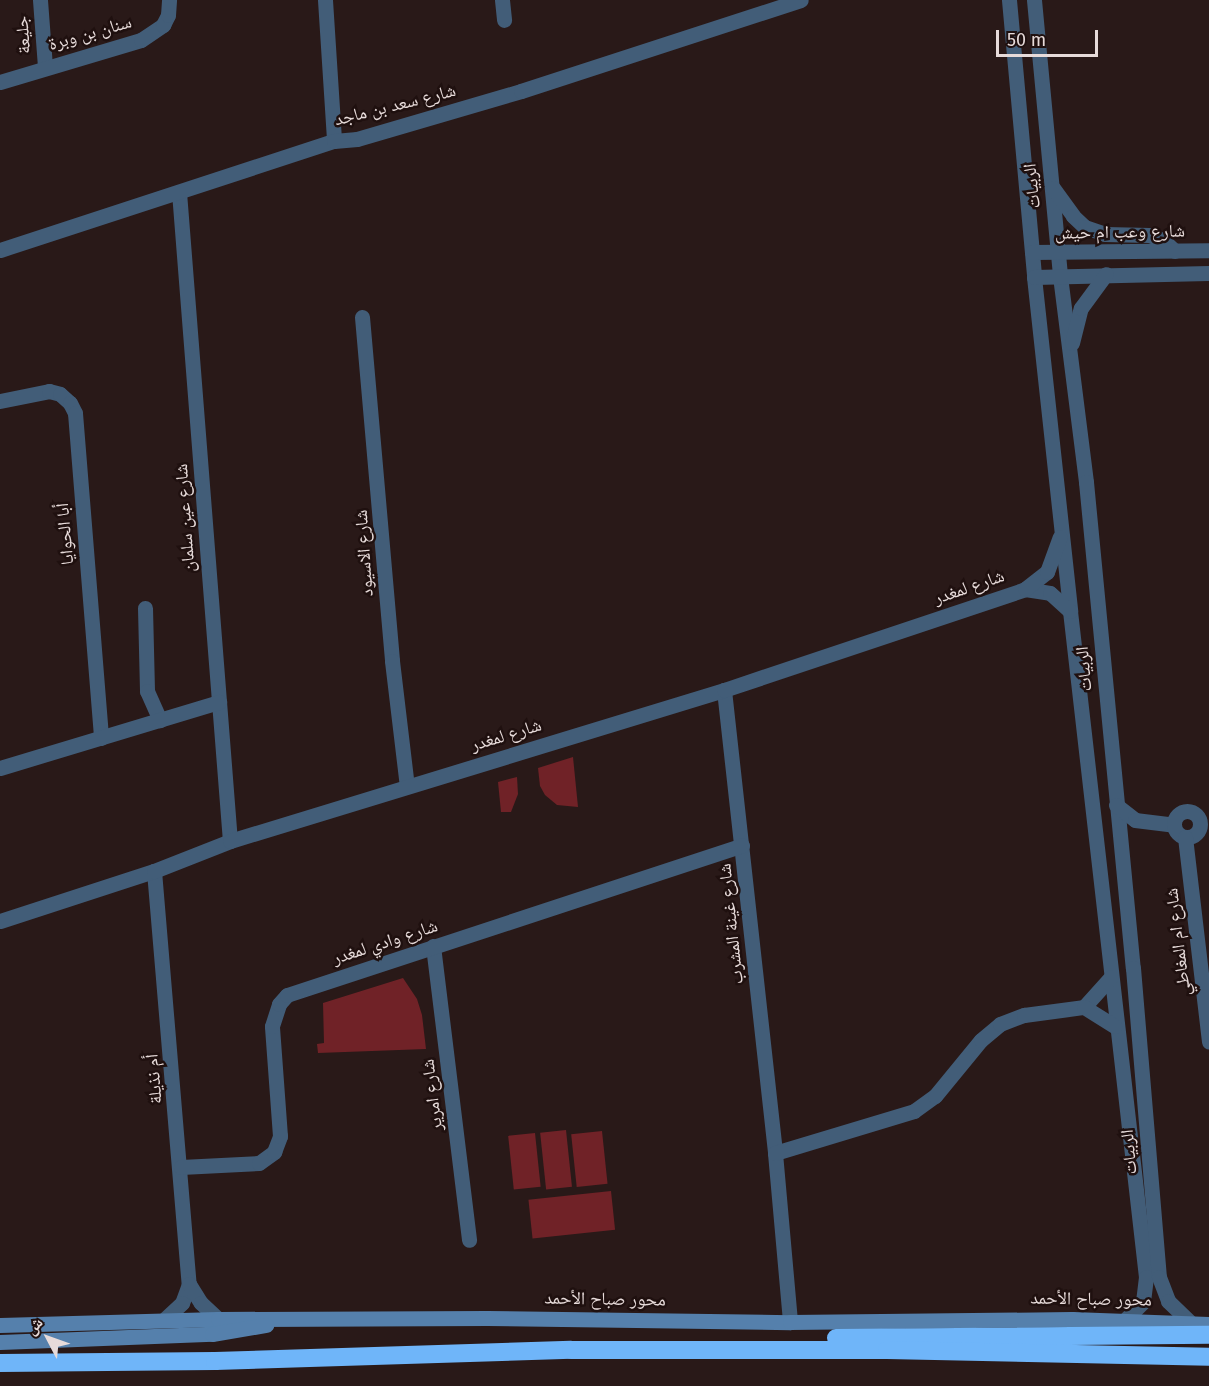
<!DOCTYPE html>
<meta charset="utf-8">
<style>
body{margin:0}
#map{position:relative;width:1209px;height:1386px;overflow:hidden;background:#291918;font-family:"Fira Sans","Noto Naskh Arabic",sans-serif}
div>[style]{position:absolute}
.green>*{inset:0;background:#702227;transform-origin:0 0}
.street>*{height:15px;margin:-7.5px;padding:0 7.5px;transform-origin:7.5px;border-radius:7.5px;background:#425d78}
.street>.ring{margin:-7.5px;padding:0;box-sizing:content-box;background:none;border:15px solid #425d78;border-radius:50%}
.secondary>*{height:15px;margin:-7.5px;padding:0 7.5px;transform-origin:7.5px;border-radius:7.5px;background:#5580ac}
.highway>*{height:18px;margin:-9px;padding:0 9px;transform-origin:9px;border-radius:9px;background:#6fb5f9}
span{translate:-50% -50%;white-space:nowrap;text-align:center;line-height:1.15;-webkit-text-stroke:5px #1f100f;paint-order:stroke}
.street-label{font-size:18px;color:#e7dbda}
.north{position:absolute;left:18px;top:1308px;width:60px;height:60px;-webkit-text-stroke:4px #1f100f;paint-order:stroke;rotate:311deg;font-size:16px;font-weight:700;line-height:24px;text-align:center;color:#e7dbda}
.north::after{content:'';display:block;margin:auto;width:21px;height:27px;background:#e7dbda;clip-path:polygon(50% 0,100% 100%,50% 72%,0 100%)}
.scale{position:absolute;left:996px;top:30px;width:102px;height:27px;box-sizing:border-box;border:3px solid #e7dbda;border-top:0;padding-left:8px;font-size:18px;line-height:21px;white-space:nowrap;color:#e7dbda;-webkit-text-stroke:4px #1f100f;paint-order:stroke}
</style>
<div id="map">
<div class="green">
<div style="clip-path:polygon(573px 757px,578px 807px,557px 805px,545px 795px,540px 786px,538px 768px)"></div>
<div style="clip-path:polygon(517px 777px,518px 794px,511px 812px,501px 812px,498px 782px)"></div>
<div style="clip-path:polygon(403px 978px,417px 999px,422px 1015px,426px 1049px,318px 1053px,317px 1044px,324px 1043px,323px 1003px)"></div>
<div style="left:566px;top:1130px;width:57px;height:26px;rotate:84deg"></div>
<div style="left:602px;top:1131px;width:53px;height:31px;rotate:84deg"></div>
<div style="left:535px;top:1133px;width:54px;height:27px;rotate:84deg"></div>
<div style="left:611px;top:1191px;width:39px;height:83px;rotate:84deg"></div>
</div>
<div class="street">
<div style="left:40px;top:0;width:66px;rotate:85.7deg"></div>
<div style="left:325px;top:0;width:141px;rotate:86.3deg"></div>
<div style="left:502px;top:0;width:20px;rotate:84deg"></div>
<div style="left:1009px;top:0;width:278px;rotate:84.8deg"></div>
<div style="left:1034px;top:277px;width:336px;rotate:83.8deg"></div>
<div style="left:1070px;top:611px;width:670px;rotate:83.49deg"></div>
<div style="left:1146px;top:1277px;width:25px;rotate:97deg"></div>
<div style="left:1143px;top:1302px;width:25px;rotate:135deg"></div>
<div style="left:1034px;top:0;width:277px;rotate:84.6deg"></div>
<div style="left:1060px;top:276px;width:208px;rotate:82.8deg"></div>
<div style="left:1086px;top:482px;width:488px;rotate:84.5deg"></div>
<div style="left:1133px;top:968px;width:310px;rotate:85.2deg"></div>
<div style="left:1159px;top:1277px;width:26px;rotate:69deg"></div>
<div style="left:1168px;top:1301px;width:32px;rotate:44deg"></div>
<div style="left:0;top:82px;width:147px;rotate:-16.6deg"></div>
<div style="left:141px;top:40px;width:27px;rotate:-34deg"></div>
<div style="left:163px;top:25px;width:11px;rotate:-63deg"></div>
<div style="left:168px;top:15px;width:15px;rotate:-86deg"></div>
<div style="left:1053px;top:188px;width:34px;rotate:54deg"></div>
<div style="left:1073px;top:216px;width:16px;rotate:43deg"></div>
<div style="left:1085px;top:227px;width:21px;rotate:19deg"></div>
<div style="left:1105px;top:234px;width:44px;rotate:1.3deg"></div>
<div style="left:1149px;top:235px;width:15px;rotate:20deg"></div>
<div style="left:1163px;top:240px;width:16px;rotate:43deg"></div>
<div style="left:179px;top:192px;width:651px;rotate:85.51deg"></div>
<div style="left:0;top:250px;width:351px;rotate:-18.1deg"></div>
<div style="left:334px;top:141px;width:23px;rotate:-5deg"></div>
<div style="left:357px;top:139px;width:171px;rotate:-16.3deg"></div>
<div style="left:521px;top:91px;width:294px;rotate:-18deg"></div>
<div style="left:1032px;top:252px;width:177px;rotate:-0.6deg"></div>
<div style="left:1034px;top:277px;width:175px;rotate:-1.3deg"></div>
<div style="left:362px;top:317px;width:345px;rotate:85deg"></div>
<div style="left:392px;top:661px;width:126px;rotate:83.2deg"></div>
<div style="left:1072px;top:343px;width:36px;rotate:-76deg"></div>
<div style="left:1081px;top:308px;width:42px;rotate:-53.7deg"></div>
<div style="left:0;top:401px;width:50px;rotate:-11.5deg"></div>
<div style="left:49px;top:391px;width:11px;rotate:15deg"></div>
<div style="left:60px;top:394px;width:13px;rotate:42deg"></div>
<div style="left:70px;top:403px;width:11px;rotate:63deg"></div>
<div style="left:75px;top:413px;width:326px;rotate:85.4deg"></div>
<div style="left:1025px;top:589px;width:25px;rotate:9deg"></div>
<div style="left:1050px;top:593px;width:27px;rotate:42deg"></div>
<div style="left:145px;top:608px;width:83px;rotate:88.6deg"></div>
<div style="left:147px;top:691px;width:32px;rotate:66deg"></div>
<div style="left:724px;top:690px;width:466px;rotate:83.7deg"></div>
<div style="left:775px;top:1153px;width:170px;rotate:84.9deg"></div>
<div style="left:0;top:768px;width:229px;rotate:-16.8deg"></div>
<div style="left:1116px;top:805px;width:24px;rotate:38deg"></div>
<div style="left:1135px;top:820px;width:39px;rotate:7deg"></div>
<div class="ring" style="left:1174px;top:811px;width:11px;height:11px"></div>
<div style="left:1185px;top:837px;width:206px;rotate:83.3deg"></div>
<div style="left:154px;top:871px;width:414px;rotate:85.2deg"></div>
<div style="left:189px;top:1284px;width:20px;rotate:110deg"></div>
<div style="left:182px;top:1303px;width:25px;rotate:137deg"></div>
<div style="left:0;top:921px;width:162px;rotate:-18deg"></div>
<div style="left:154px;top:871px;width:82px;rotate:-21.5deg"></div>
<div style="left:230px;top:841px;width:517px;rotate:-17deg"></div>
<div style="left:724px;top:690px;width:317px;rotate:-18.5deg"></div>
<div style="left:1025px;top:589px;width:28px;rotate:-38deg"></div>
<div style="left:1047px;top:572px;width:37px;rotate:-70deg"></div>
<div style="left:433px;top:946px;width:296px;rotate:83deg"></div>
<div style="left:1084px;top:1007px;width:40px;rotate:-48deg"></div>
<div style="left:775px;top:1153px;width:145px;rotate:-16.8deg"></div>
<div style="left:914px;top:1111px;width:26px;rotate:-36deg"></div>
<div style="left:935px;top:1096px;width:72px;rotate:-50.6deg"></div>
<div style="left:981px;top:1040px;width:25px;rotate:-40deg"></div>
<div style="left:1000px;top:1024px;width:26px;rotate:-21deg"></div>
<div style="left:1024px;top:1015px;width:61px;rotate:-7.6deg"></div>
<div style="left:1084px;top:1007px;width:36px;rotate:32deg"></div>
<div style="left:181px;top:1167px;width:78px;rotate:-2.9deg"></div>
<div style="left:259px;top:1163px;width:19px;rotate:-36deg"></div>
<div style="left:274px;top:1152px;width:17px;rotate:-69deg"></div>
<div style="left:280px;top:1136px;width:110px;rotate:-94.2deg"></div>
<div style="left:272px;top:1026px;width:23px;rotate:-72deg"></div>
<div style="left:279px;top:1004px;width:12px;rotate:-48deg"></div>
<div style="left:287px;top:995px;width:479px;rotate:-18.2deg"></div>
<div style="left:189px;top:1284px;width:22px;rotate:58deg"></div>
<div style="left:201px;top:1303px;width:23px;rotate:43deg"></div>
</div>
<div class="secondary">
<div style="left:0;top:1325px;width:218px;rotate:-1.6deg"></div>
<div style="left:218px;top:1319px;width:269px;rotate:-0.2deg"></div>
<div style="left:487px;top:1318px;width:303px;rotate:0.8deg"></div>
<div style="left:790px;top:1322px;width:282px;rotate:-0.6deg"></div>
<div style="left:1072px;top:1319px;width:137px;rotate:2.1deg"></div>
<div style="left:0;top:1342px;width:212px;rotate:-2.2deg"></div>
<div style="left:212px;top:1334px;width:55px;rotate:-9.5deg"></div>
</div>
<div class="highway">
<div style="left:836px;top:1338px;width:373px;rotate:-0.5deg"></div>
<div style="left:0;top:1363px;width:215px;rotate:-0.5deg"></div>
<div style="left:215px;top:1361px;width:356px;rotate:-1.8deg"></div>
<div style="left:571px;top:1350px;width:316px"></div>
<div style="left:887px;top:1350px;width:322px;rotate:1.2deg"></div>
</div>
<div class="street-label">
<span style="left:90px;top:33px;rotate:-16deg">سنان بن وبرة</span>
<span style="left:23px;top:35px;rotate:-94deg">جليعة</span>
<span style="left:395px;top:105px;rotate:-14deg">شارع سعد بن ماجد</span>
<span style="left:1032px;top:186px;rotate:-96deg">الربيات</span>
<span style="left:1120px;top:232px;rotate:-1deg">شارع وعب ام حيش</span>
<span style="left:185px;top:518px;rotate:-94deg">شارع عين سلمان</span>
<span style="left:65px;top:534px;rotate:-95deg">أبا الحوايا</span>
<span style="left:364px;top:553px;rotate:-94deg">شارع الاسيود</span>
<span style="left:969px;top:587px;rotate:-19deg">شارع لمغدر</span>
<span style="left:1084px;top:669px;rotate:-95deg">الربيات</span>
<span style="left:506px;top:735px;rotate:-17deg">شارع لمغدر</span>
<span style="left:731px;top:924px;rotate:-96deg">شارع غينة المشرب</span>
<span style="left:385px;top:942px;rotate:-18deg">شارع وادي لمغدر</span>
<span style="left:1178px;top:942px;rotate:-97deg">شارع ام المغاطي</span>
<span style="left:154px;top:1079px;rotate:-95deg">أم نذيلة</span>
<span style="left:432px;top:1095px;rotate:-97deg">شارع امرير</span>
<span style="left:1129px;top:1152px;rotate:-95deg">الربيات</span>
<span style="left:605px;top:1299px;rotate:1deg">محور صباح الأحمد</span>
<span style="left:1091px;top:1299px;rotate:1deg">محور صباح الأحمد</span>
</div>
<div class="north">ش</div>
<div class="scale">50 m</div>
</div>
